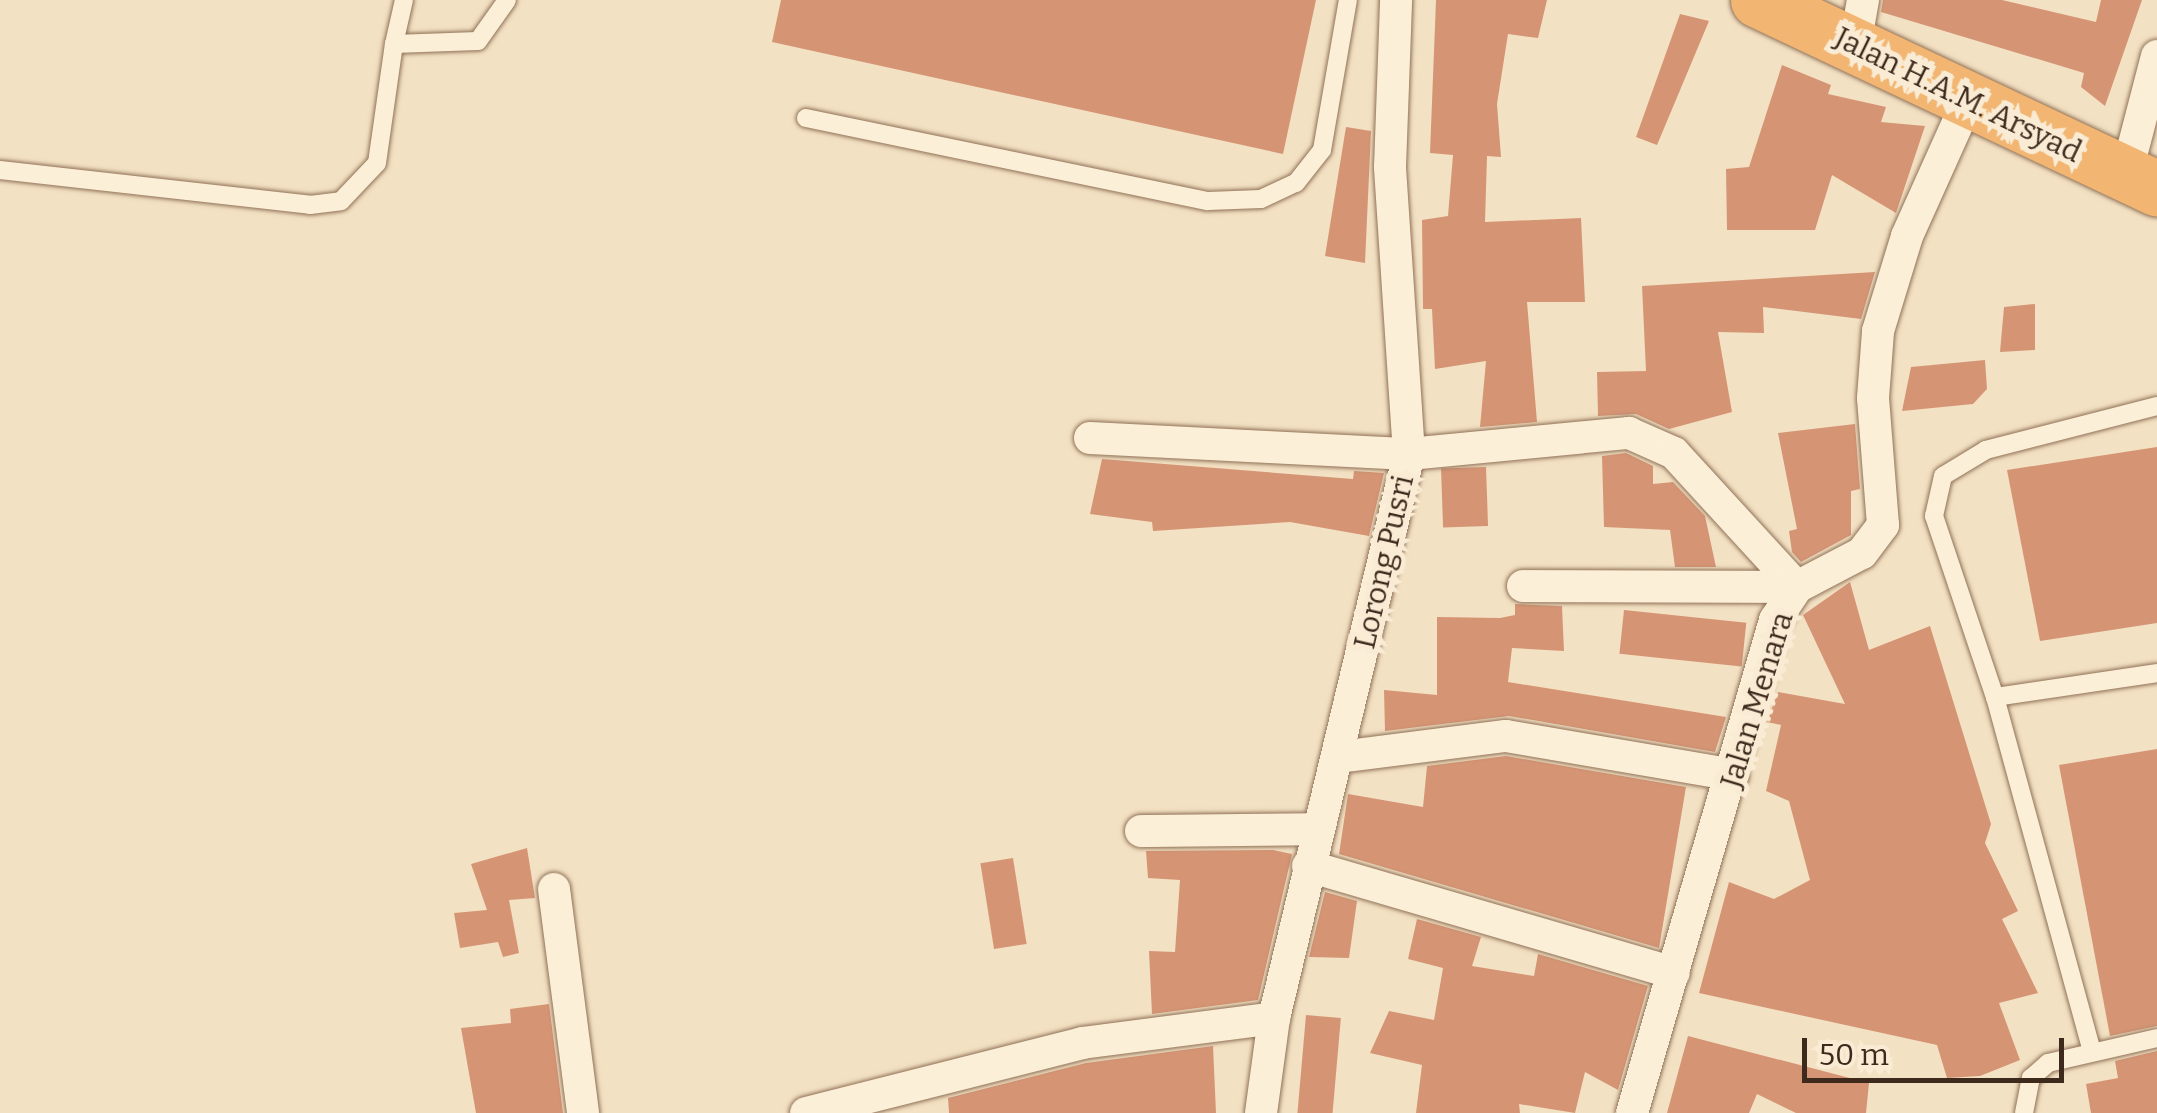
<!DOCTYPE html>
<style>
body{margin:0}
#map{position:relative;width:2157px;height:1113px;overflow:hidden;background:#f3e1c3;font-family:Bitter,serif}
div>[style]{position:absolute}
.building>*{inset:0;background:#d59575;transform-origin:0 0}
.roads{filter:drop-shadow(0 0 2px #907157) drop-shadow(0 0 2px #907157)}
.service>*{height:18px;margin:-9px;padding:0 9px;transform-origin:9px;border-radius:9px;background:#fcefd8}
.minor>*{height:32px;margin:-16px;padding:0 16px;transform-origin:16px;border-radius:16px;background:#fcefd8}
.trunk>*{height:55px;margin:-27.5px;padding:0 27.5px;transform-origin:27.5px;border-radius:27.5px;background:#f2b672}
span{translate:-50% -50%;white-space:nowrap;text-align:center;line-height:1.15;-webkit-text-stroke:10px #f9ebd4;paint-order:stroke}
.street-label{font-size:30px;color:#3e2a1d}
.scale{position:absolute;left:1802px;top:1038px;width:262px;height:45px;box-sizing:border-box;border:5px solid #3e2a1d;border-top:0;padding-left:12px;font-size:30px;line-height:35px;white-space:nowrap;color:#3e2a1d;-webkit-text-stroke:8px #f9ebd4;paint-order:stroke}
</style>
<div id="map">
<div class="building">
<div style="clip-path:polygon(781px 0,1316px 0,1283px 154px,772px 42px)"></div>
<div style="clip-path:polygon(1436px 0,1547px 0,1538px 38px,1508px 34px,1497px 104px,1501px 157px,1487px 156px,1485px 222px,1581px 218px,1585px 302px,1527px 302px,1537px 422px,1480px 427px,1486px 361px,1435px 369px,1432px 309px,1423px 309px,1422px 220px,1448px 216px,1453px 155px,1430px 153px)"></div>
<div style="clip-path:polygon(1883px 0,2002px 0,2096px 22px,2101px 0,2142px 0,2105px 106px,2081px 87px,2084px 73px,1881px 12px)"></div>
<div style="clip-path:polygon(1680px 14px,1709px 21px,1657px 145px,1636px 137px)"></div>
<div style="clip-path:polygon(1782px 65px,1831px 85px,1828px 94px,1886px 107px,1881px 122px,1925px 126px,1896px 213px,1832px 175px,1815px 230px,1727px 230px,1726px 169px,1749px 167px)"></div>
<div style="clip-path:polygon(1346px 127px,1371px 131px,1365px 263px,1325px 256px)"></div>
<div style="clip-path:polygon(1875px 272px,1861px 319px,1763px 307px,1764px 333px,1718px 332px,1732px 412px,1669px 429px,1636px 414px,1598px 416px,1597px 372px,1646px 371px,1642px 286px)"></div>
<div style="clip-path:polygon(2035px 304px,2035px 350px,2000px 352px,2004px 307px)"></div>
<div style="clip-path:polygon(1985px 360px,1987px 389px,1973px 404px,1902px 411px,1911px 367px)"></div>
<div style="clip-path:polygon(1855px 424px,1860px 489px,1851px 491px,1851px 535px,1801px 562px,1792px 552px,1789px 531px,1797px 529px,1778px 433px)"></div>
<div style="clip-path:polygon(2157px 447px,2157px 623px,2040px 641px,2007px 470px)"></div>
<div style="clip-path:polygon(1626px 453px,1653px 466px,1653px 484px,1673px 482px,1705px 516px,1716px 567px,1675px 567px,1670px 530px,1604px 527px,1602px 456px)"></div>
<div style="clip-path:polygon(1102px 459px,1353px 479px,1354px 471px,1384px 473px,1369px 536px,1290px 522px,1153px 531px,1152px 522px,1090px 514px)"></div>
<div style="left:1486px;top:467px;width:59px;height:45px;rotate:88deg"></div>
<div style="clip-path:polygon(1850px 582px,1869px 650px,1930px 626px,1991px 824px,1985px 843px,2018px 911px,2002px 919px,2038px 993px,1999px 1003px,2020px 1060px,1980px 1076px,1947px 1078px,1937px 1045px,1699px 993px,1729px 882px,1774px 899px,1810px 880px,1789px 801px,1766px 791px,1781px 725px,1767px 722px,1778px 692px,1845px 704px,1803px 615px)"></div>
<div style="clip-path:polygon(1515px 604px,1562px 606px,1564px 651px,1512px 648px,1508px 682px,1726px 717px,1715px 752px,1509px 716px,1385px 731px,1384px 690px,1437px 695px,1437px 617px,1500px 618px,1515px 615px)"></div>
<div style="left:1624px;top:610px;width:123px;height:44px;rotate:6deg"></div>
<div style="clip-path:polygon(2157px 749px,2157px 1026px,2110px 1036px,2059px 765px)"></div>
<div style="clip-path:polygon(1506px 756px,1686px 787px,1659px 948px,1339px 854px,1348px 794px,1423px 807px,1427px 766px)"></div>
<div style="clip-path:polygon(527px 848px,535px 898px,509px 900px,519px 953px,503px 957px,498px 942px,460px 948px,454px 913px,487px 910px,471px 864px)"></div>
<div style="clip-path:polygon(1273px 850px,1292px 854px,1258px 1000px,1152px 1014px,1149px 951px,1175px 952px,1180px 880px,1148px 878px,1146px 851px)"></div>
<div style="left:1013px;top:858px;width:87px;height:33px;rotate:81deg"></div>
<div style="clip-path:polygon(1325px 892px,1357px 901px,1349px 958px,1309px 957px)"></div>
<div style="clip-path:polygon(1417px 919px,1481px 937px,1472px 966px,1534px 976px,1538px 954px,1648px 986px,1618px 1090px,1585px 1072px,1575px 1113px,1519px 1104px,1520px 1113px,1416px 1113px,1422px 1065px,1370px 1053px,1389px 1011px,1434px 1020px,1443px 968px,1408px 959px)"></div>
<div style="clip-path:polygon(549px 1004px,563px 1113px,476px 1113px,461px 1028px,511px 1023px,510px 1009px)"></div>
<div style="left:1306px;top:1015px;width:35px;height:99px;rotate:5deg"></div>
<div style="clip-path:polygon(1688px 1036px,1869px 1083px,1866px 1113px,1796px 1113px,1757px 1094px,1749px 1113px,1667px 1113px)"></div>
<div style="clip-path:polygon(1213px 1046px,1216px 1113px,949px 1113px,948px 1098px,1086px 1063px)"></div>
<div style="clip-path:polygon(2157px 1051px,2157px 1113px,2091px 1113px,2086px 1084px,2118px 1078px,2115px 1061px)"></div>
</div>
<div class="roads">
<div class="service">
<div style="left:394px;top:44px;width:45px;rotate:-77.2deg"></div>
<div style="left:806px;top:118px;width:410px;rotate:11.7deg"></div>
<div style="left:1208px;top:201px;width:53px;rotate:-2.2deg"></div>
<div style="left:1261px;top:199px;width:38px;rotate:-25deg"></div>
<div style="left:1296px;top:183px;width:42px;rotate:-51.8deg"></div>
<div style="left:1322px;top:150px;width:152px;rotate:-80.2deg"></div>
<div style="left:0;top:170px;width:312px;rotate:6.4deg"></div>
<div style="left:310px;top:205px;width:31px;rotate:-7deg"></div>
<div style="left:341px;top:201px;width:52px;rotate:-46.5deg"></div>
<div style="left:377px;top:163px;width:120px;rotate:-81.9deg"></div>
<div style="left:394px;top:44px;width:84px;rotate:-2deg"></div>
<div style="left:478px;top:41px;width:50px;rotate:-54.7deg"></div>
<div style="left:2157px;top:406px;width:177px;rotate:165.6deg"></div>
<div style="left:1986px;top:450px;width:50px;rotate:148.8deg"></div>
<div style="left:1943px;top:476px;width:41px;rotate:102.7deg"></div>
<div style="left:1934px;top:516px;width:191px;rotate:71.4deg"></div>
<div style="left:1995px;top:697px;width:164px;rotate:-8.4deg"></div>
<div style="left:1995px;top:697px;width:365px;rotate:74.7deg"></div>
<div style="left:2024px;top:1113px;width:36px;rotate:-79deg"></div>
<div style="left:2031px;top:1078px;width:23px;rotate:-41deg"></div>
<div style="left:2048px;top:1063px;width:112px;rotate:-12.9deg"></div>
</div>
<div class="minor">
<div style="left:1855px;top:45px;width:46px;rotate:-79.9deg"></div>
<div style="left:2126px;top:175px;width:123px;rotate:-75.4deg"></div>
<div style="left:1090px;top:438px;width:319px;rotate:2.9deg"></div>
<div style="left:1409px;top:454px;width:221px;rotate:-5.5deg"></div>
<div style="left:1629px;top:433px;width:49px;rotate:24deg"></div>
<div style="left:1674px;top:453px;width:182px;rotate:47.5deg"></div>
<div style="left:1523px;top:586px;width:274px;rotate:0.2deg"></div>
<div style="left:1339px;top:757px;width:168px;rotate:-7.2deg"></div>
<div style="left:1506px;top:736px;width:230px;rotate:9.7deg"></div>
<div style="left:1141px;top:831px;width:178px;rotate:-0.6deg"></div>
<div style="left:1308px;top:866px;width:381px;rotate:16.3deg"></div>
<div style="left:554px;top:889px;width:226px;rotate:82.6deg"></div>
<div style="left:806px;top:1113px;width:285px;rotate:-14.2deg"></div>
<div style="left:1082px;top:1043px;width:194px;rotate:-7.4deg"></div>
<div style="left:1261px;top:1113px;width:96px;rotate:-82.2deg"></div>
<div style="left:1274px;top:1018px;width:580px;rotate:-76.54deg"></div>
<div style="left:1409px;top:454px;width:288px;rotate:-93.8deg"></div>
<div style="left:1390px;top:167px;width:167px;rotate:-87.9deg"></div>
<div style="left:1632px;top:1113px;width:513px;rotate:-73.82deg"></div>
<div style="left:1775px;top:620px;width:40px;rotate:-56deg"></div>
<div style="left:1797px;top:587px;width:73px;rotate:-27.6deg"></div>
<div style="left:1862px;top:553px;width:35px;rotate:-53deg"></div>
<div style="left:1883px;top:525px;width:127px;rotate:-94.5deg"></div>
<div style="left:1873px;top:398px;width:67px;rotate:-85.7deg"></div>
<div style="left:1878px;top:331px;width:99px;rotate:-73deg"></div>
<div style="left:1907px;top:236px;width:149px;rotate:-65.8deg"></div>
</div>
<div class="trunk">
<div style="left:1758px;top:0;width:441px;rotate:25.3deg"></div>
</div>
</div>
<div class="street-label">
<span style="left:1958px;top:95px;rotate:26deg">Jalan H.A.M. Arsyad</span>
<span style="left:1384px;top:562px;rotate:-77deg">Lorong Pusri</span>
<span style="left:1757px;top:700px;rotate:-73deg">Jalan Menara</span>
</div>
<div class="scale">50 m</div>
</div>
